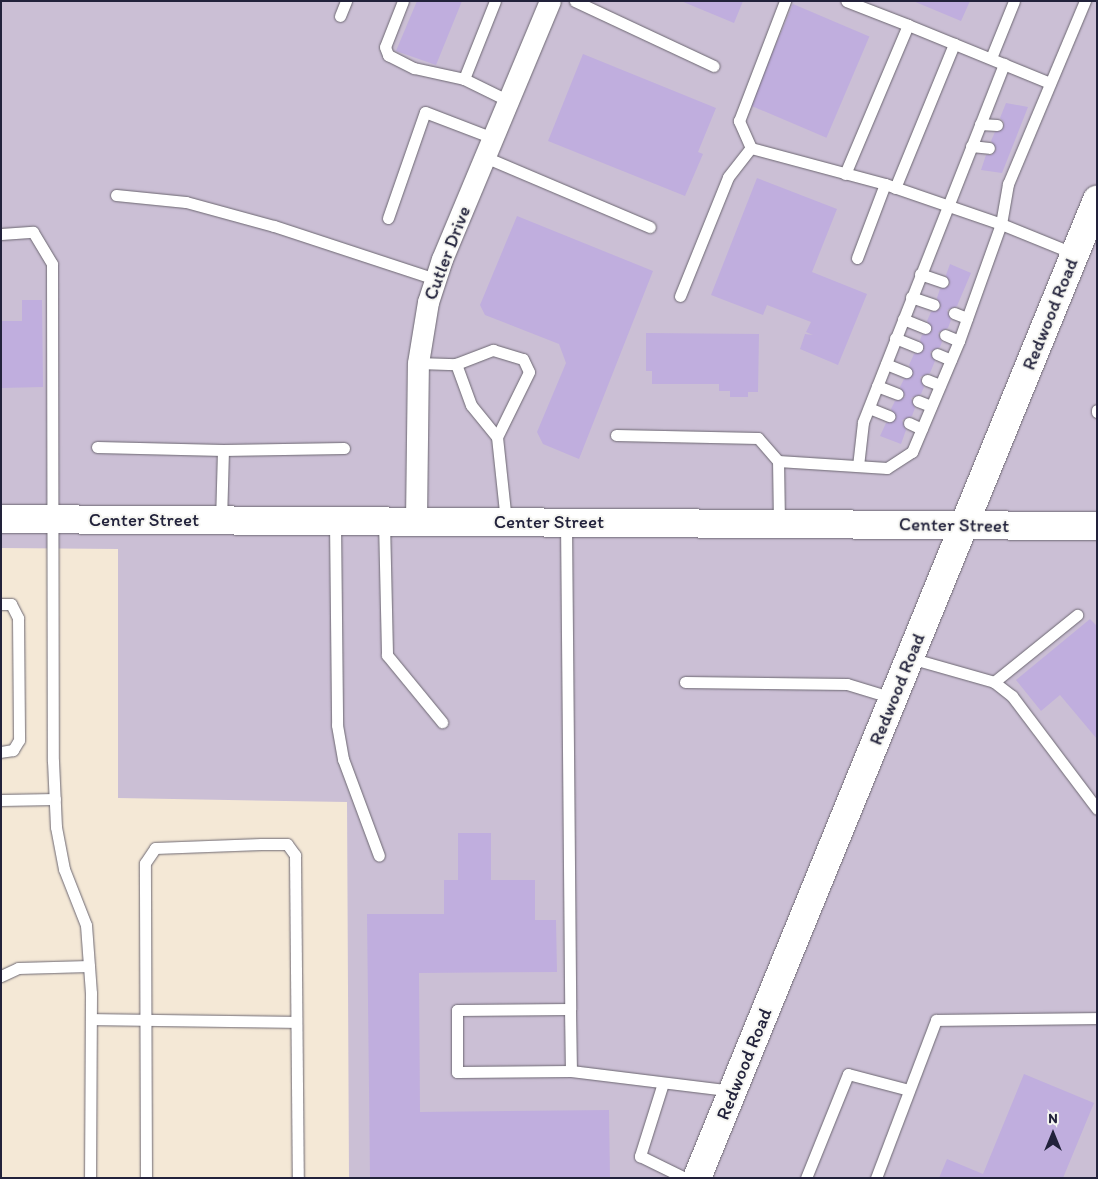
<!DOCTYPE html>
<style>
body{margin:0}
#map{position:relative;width:1098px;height:1179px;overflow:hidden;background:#f4e8d6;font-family:Itim,sans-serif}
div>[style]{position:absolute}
.industrial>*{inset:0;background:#cbbfd5}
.building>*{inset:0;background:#c0aede;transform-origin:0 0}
.roads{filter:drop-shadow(0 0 1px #6c6771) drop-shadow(0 0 1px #6c6771)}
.lane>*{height:11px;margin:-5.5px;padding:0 5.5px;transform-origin:5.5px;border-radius:5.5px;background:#fff}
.street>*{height:21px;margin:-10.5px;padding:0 10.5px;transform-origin:10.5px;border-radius:10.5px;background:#fff}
.secondary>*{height:28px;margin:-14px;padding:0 14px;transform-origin:14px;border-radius:14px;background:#fff}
span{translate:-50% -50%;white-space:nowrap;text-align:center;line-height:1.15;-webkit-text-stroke:4px #f6f6f2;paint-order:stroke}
.street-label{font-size:19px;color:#22223b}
.frame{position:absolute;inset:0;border:2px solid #22223b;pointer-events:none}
.north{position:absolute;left:1028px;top:1109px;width:50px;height:50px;-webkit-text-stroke:4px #f6f6f2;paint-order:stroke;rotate:0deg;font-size:14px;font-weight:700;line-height:20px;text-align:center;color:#22223b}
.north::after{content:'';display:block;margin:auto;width:18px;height:22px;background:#22223b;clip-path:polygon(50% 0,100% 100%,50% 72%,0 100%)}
</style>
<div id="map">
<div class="industrial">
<div style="clip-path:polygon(1px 1px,1097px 1px,1097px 1178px,349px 1178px,347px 802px,118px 798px,118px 549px,1px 548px)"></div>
</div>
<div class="building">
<div style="clip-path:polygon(417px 1px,462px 1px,436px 65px,396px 51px)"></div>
<div style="clip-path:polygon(681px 1px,743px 1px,734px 23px)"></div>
<div style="clip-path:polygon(913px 1px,970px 1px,961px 21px)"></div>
<div style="left:793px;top:4px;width:83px;height:110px;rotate:23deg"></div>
<div style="clip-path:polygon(583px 54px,716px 108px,698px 152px,703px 154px,685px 196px,548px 141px)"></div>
<div style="clip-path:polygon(1006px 103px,1028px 107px,1002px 173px,981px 170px,986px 155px,992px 155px,996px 149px,991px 141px,995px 132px,1003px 129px,1004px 122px,1000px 118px)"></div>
<div style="clip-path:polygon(757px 178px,837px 209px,812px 272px,867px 294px,838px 365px,800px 349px,805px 334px,813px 335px,806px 332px,811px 322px,767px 305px,763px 315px,711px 295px)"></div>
<div style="clip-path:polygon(517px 216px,653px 271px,579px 459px,543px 444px,537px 432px,566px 363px,559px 344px,485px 315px,480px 305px)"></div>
<div style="clip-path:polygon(950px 264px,971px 273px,957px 306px,947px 310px,951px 320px,948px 328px,938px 333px,942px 342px,940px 347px,930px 352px,935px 361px,930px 373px,920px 377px,924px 387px,921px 394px,911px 398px,915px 408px,912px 416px,902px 420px,906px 430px,901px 444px,880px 436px,886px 423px,896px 419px,891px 409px,895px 401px,905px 397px,900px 387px,904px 379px,913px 375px,909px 365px,914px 354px,924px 350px,920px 340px,922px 335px,932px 331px,927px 321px,931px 312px,941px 308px,937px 298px,940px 289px,950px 285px,946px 275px)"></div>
<div style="clip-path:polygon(22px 300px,42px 300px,43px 387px,1px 388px,1px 321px,22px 321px)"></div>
<div style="clip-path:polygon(646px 333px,759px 334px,758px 392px,748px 392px,748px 397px,730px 397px,730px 391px,719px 391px,719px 384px,652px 384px,652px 371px,646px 371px)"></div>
<div style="clip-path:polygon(1090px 619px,1097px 626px,1097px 739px,1060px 695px,1041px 711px,1016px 680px)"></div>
<div style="clip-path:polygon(458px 833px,491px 833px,491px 880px,535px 880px,535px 920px,556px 920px,557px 972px,419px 973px,420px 1112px,609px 1110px,610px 1178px,370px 1178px,367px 914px,444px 914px,444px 880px,458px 880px)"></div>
<div style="clip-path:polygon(1024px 1074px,1094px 1103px,1063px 1178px,939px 1178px,947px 1159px,983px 1174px)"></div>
</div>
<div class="roads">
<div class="lane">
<div style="left:403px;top:1px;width:49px;rotate:111.4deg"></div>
<div style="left:385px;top:47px;width:9px;rotate:69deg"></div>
<div style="left:388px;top:55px;width:29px;rotate:27deg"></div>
<div style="left:414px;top:68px;width:51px;rotate:12.4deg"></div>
<div style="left:495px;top:1px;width:84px;rotate:111.7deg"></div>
<div style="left:464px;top:79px;width:50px;rotate:26.1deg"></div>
<div style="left:575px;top:1px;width:153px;rotate:25.1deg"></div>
<div style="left:340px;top:16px;width:16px;rotate:-68deg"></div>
<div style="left:908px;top:25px;width:153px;rotate:22.2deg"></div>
<div style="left:991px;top:58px;width:61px;rotate:-68deg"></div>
<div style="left:980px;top:124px;width:17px;rotate:3deg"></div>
<div style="left:971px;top:146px;width:18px;rotate:6deg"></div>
<div style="left:751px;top:148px;width:30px;rotate:-114deg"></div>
<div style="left:739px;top:121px;width:129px;rotate:-69deg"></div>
<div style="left:485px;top:157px;width:179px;rotate:23deg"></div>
<div style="left:845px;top:174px;width:162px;rotate:-67.1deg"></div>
<div style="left:908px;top:25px;width:66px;rotate:-158.8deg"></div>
<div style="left:895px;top:188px;width:156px;rotate:-67.7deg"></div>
<div style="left:116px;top:195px;width:70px;rotate:5.7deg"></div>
<div style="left:186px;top:202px;width:91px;rotate:15.3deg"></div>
<div style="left:274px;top:226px;width:169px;rotate:18.2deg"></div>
<div style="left:388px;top:218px;width:112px;rotate:-70.8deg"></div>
<div style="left:425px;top:112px;width:73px;rotate:20.9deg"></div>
<div style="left:1px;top:234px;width:32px;rotate:-4deg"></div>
<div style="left:33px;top:232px;width:37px;rotate:59deg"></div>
<div style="left:52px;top:264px;width:497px;rotate:89.9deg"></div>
<div style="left:53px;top:761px;width:66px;rotate:87.4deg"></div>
<div style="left:56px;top:827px;width:43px;rotate:79.2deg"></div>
<div style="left:64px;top:869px;width:60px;rotate:68.6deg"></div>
<div style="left:86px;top:925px;width:68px;rotate:85.8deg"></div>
<div style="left:91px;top:993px;width:185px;rotate:90.3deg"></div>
<div style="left:857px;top:258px;width:79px;rotate:-69.3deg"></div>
<div style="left:920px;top:274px;width:24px;rotate:19deg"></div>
<div style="left:680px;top:296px;width:128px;rotate:-68deg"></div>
<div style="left:728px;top:177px;width:37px;rotate:-52deg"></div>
<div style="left:751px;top:148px;width:139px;rotate:15deg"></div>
<div style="left:885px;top:184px;width:123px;rotate:19deg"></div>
<div style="left:1001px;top:224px;width:41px;rotate:-80.1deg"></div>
<div style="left:1008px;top:184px;width:199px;rotate:-67.2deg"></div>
<div style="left:911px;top:297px;width:24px;rotate:19deg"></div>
<div style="left:954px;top:313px;width:14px;rotate:21deg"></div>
<div style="left:903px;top:319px;width:24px;rotate:22deg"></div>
<div style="left:945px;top:335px;width:15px;rotate:23deg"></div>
<div style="left:895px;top:338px;width:24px;rotate:22deg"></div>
<div style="left:937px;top:354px;width:15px;rotate:23deg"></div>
<div style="left:418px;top:363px;width:38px;rotate:2deg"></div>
<div style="left:456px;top:364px;width:40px;rotate:-21deg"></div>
<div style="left:493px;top:350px;width:31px;rotate:17deg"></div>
<div style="left:523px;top:359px;width:14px;rotate:65deg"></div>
<div style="left:529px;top:372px;width:72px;rotate:116.2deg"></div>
<div style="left:497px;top:437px;width:41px;rotate:-129.1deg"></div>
<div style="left:471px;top:405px;width:44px;rotate:-110.1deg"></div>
<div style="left:886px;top:364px;width:22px;rotate:22deg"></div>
<div style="left:927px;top:380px;width:14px;rotate:21deg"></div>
<div style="left:877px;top:386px;width:22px;rotate:21deg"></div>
<div style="left:918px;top:401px;width:14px;rotate:21deg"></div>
<div style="left:869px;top:408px;width:22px;rotate:22deg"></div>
<div style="left:1097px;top:410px;width:2px;rotate:90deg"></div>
<div style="left:909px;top:423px;width:14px;rotate:25deg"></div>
<div style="left:616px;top:435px;width:142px;rotate:1.2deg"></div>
<div style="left:758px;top:438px;width:30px;rotate:49deg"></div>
<div style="left:497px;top:437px;width:84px;rotate:83.9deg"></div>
<div style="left:97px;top:447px;width:126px;rotate:1.4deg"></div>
<div style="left:223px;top:450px;width:70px;rotate:91.6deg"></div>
<div style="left:223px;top:450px;width:121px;rotate:-0.9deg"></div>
<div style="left:858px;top:466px;width:44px;rotate:-83.5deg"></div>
<div style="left:863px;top:422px;width:385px;rotate:-68.5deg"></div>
<div style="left:335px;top:521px;width:204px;rotate:89.4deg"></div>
<div style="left:337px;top:725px;width:35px;rotate:80deg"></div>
<div style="left:343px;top:759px;width:103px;rotate:69.6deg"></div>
<div style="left:384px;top:521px;width:134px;rotate:88.7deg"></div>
<div style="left:387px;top:655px;width:87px;rotate:50.6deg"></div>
<div style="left:566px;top:521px;width:488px;rotate:89.5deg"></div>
<div style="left:570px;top:1009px;width:62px;rotate:89.1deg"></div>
<div style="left:571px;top:1071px;width:114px;rotate:179.5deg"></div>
<div style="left:457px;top:1072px;width:62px;rotate:-90deg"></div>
<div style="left:457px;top:1010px;width:113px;rotate:-0.5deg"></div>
<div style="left:779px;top:523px;width:62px;rotate:-90.9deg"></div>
<div style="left:778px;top:461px;width:109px;rotate:3.7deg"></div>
<div style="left:887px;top:468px;width:30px;rotate:-33deg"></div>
<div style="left:912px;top:452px;width:121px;rotate:-67.1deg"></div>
<div style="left:959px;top:341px;width:124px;rotate:-70.3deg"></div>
<div style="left:1001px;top:224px;width:80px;rotate:22.1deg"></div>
<div style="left:1px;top:604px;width:10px"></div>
<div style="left:11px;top:604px;width:16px;rotate:63deg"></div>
<div style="left:18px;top:618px;width:122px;rotate:89.5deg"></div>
<div style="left:19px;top:740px;width:12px;rotate:121deg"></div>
<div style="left:13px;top:750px;width:12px;rotate:171deg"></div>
<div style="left:910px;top:658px;width:87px;rotate:15.9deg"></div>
<div style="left:994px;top:682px;width:107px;rotate:-38.9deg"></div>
<div style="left:685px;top:682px;width:162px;rotate:0.7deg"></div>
<div style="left:847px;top:684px;width:48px;rotate:16.9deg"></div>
<div style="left:994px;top:682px;width:23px;rotate:38deg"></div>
<div style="left:1012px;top:696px;width:141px;rotate:53deg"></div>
<div style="left:1px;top:800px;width:54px;rotate:-1.1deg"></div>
<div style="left:1px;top:976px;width:19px;rotate:-25deg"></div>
<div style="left:18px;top:968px;width:71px;rotate:-1.6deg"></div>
<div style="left:91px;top:1019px;width:205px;rotate:0.8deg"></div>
<div style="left:571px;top:1071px;width:163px;rotate:7deg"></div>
<div style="left:663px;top:1083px;width:77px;rotate:107.5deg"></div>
<div style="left:640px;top:1156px;width:50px;rotate:26.1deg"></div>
<div style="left:146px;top:1178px;width:315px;rotate:-90.2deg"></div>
<div style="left:145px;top:863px;width:18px;rotate:-56deg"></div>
<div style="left:155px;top:848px;width:106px;rotate:-2.2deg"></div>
<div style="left:261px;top:844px;width:26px"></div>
<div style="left:287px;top:844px;width:14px;rotate:54deg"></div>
<div style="left:295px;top:855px;width:323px;rotate:89.5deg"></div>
<div style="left:806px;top:1178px;width:112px;rotate:-68deg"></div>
<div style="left:848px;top:1074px;width:63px;rotate:14.7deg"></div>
<div style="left:876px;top:1178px;width:169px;rotate:-69.2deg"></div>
<div style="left:936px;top:1020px;width:161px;rotate:-0.7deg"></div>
</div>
<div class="street">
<div style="left:416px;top:521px;width:158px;rotate:-89.3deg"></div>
<div style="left:418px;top:363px;width:62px;rotate:-80.7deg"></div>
<div style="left:428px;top:302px;width:45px;rotate:-72deg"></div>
<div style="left:442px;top:259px;width:280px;rotate:-67.3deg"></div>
</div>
<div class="secondary">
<div style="left:1px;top:519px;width:1096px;rotate:0.37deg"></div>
<div style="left:697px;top:1178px;width:1057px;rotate:-67.76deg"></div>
</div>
</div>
<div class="street-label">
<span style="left:447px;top:253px;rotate:-69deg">Cutler Drive</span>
<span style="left:1050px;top:314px;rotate:-68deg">Redwood Road</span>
<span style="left:144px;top:520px">Center Street</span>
<span style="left:549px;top:522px">Center Street</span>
<span style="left:954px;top:525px;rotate:1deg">Center Street</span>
<span style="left:897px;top:689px;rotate:-68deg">Redwood Road</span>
<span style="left:744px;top:1064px;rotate:-68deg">Redwood Road</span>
</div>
<div class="frame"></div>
<div class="north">N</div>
</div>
